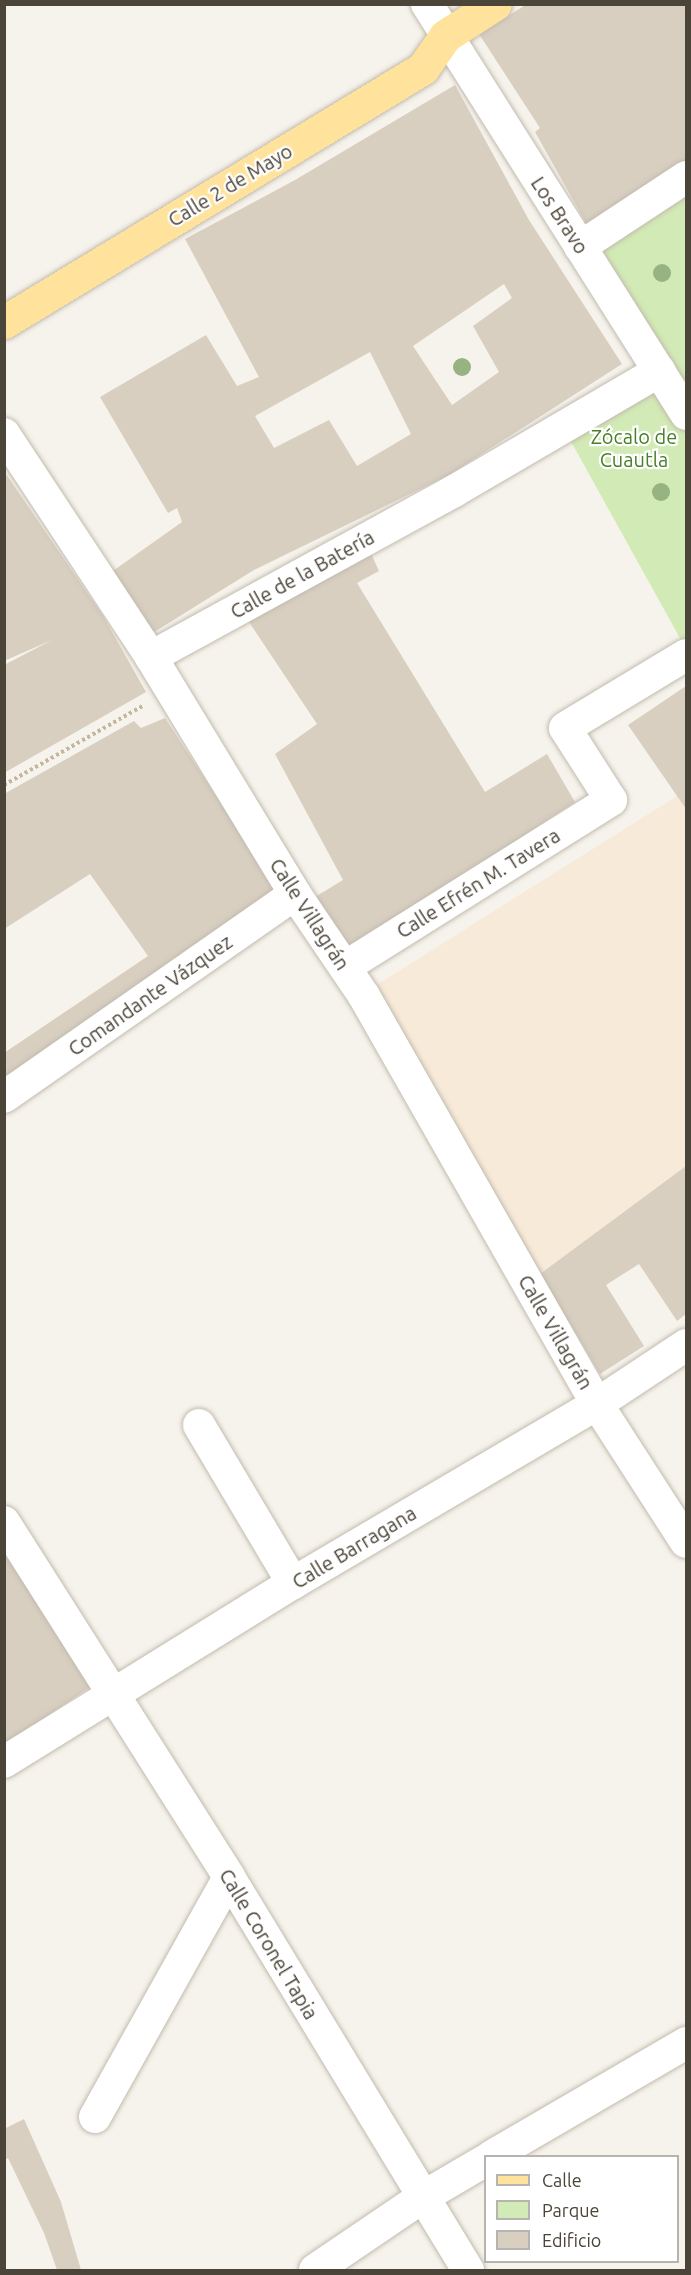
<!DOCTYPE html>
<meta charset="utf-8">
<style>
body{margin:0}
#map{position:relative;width:691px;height:2275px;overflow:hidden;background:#f6f3ec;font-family:Ubuntu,sans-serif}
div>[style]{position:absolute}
.commercial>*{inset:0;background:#f7ead8}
.green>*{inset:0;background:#d2eab5}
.building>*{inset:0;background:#d8cfc1}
.path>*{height:4px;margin-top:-2px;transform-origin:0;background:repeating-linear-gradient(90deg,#c4b79f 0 3px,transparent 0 6px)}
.roads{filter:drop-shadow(0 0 2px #c2bbae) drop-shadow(0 0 2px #c2bbae)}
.minor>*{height:32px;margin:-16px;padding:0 16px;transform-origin:16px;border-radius:16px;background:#fff}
.major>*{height:33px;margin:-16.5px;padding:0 16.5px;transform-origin:16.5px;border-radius:16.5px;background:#ffe39c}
.trees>*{width:18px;height:18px;margin:-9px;border-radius:50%;background:#97b381}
span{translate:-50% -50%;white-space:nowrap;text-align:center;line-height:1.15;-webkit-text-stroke:4.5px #fff;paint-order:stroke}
.street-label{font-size:20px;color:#4b4439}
.park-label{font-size:20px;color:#4a7f2a}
.frame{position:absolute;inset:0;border:6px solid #4b4439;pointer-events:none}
.legend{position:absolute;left:484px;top:2155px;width:195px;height:108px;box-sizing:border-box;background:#fff;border:2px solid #b7b4b0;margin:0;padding:8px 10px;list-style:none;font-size:18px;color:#4b4439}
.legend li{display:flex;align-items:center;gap:12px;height:30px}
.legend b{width:30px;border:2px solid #b7b4b0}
</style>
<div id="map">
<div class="commercial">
<div style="clip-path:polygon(677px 796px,686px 809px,686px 1166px,540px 1274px,367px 991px)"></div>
</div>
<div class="green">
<div style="clip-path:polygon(686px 177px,686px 649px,563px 427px,659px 371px,580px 247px)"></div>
</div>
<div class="building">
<div style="clip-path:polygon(527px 4px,686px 4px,686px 162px,590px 230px,535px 132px,540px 128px,479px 34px)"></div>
<div style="clip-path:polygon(evenodd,455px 85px,529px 220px,622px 364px,449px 475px,254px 570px,151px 634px,110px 573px,182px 522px,177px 508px,168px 513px,100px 397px,206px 335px,237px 386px,259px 377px,185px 239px,295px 180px,455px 85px,504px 284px,512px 298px,473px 326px,499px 372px,452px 405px,413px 346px,504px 284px,455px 85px,370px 352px,411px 434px,357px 466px,329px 420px,274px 448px,255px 416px,370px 352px)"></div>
<div style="clip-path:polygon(4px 471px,103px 616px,146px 692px,4px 773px,4px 665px,52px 640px,4px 661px)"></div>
<div style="clip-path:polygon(368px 547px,379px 571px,357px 583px,485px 792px,547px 754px,575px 802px,348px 950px,315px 897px,343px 880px,275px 754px,317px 724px,245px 616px)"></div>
<div style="clip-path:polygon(686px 686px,686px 809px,628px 725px)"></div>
<div style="clip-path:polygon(165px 718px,273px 883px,274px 898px,4px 1077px,4px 1053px,148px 956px,90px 874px,4px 929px,4px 794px,134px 721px,141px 728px)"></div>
<div style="clip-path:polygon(686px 1166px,686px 1314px,677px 1321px,639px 1264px,606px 1285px,644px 1346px,600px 1374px,540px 1274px)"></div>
<div style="clip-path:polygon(4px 1540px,90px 1687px,4px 1745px)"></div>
<div style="clip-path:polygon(24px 2119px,61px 2202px,81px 2270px,57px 2270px,44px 2233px,8px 2158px,4px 2160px,4px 2129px)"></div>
</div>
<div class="path">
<div style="left:4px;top:785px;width:161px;rotate:-29.7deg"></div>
</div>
<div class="roads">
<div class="minor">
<div style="left:427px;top:4px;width:485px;rotate:57.7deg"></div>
<div style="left:580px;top:247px;width:127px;rotate:-33.4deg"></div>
<div style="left:4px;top:434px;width:267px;rotate:56.6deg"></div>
<div style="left:151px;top:657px;width:277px;rotate:58.7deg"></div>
<div style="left:295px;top:894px;width:123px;rotate:55.9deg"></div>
<div style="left:364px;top:996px;width:470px;rotate:60.3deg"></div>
<div style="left:597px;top:1404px;width:164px;rotate:57.2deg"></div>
<div style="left:151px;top:657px;width:345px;rotate:-28.7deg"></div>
<div style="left:454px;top:491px;width:238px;rotate:-30.3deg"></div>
<div style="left:345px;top:967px;width:314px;rotate:-32.1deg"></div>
<div style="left:611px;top:800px;width:85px;rotate:-122.6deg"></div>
<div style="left:565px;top:728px;width:141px;rotate:-31.1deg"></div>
<div style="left:4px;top:1097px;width:355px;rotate:-34.9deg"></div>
<div style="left:199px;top:1425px;width:184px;rotate:59.3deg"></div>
<div style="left:4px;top:1522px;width:420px;rotate:57.6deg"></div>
<div style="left:229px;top:1877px;width:460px;rotate:58.7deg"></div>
<div style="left:4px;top:1762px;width:340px;rotate:-31.8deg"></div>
<div style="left:293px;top:1583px;width:353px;rotate:-30.5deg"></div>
<div style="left:597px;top:1404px;width:107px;rotate:-33.5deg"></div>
<div style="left:95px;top:2117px;width:275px;rotate:-60.8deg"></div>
<div style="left:492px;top:2156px;width:225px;rotate:-30.2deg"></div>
<div style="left:315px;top:2270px;width:130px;rotate:-34.1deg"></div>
<div style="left:423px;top:2197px;width:73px;rotate:-30.4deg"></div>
</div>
<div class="major">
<div style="left:4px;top:322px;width:490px;rotate:-31.2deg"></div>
<div style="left:423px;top:68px;width:39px;rotate:-55deg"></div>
<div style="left:445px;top:36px;width:59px;rotate:-32.6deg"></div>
</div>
</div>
<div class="trees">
<div style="left:662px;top:273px"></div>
<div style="left:462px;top:367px"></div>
<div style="left:661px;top:492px"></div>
</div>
<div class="street-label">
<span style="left:230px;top:185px;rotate:-31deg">Calle 2 de Mayo</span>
<span style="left:560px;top:215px;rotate:57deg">Los Bravo</span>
<span style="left:302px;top:574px;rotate:-29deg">Calle de la Batería</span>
<span style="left:478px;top:883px;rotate:-32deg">Calle Efrén M. Tavera</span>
<span style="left:310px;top:914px;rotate:57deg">Calle Villagrán</span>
<span style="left:150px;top:995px;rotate:-35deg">Comandante Vázquez</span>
<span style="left:556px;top:1332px;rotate:60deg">Calle Villagrán</span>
<span style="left:354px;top:1547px;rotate:-31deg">Calle Barragana</span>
<span style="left:269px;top:1944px;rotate:59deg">Calle Coronel Tapia</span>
</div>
<div class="park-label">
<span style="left:634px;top:448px">Zócalo de<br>Cuautla</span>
</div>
<div class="frame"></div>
<ul class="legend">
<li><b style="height:8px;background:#ffe39c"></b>Calle</li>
<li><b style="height:16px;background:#d2eab5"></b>Parque</li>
<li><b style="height:16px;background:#d8cfc1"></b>Edificio</li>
</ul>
</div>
